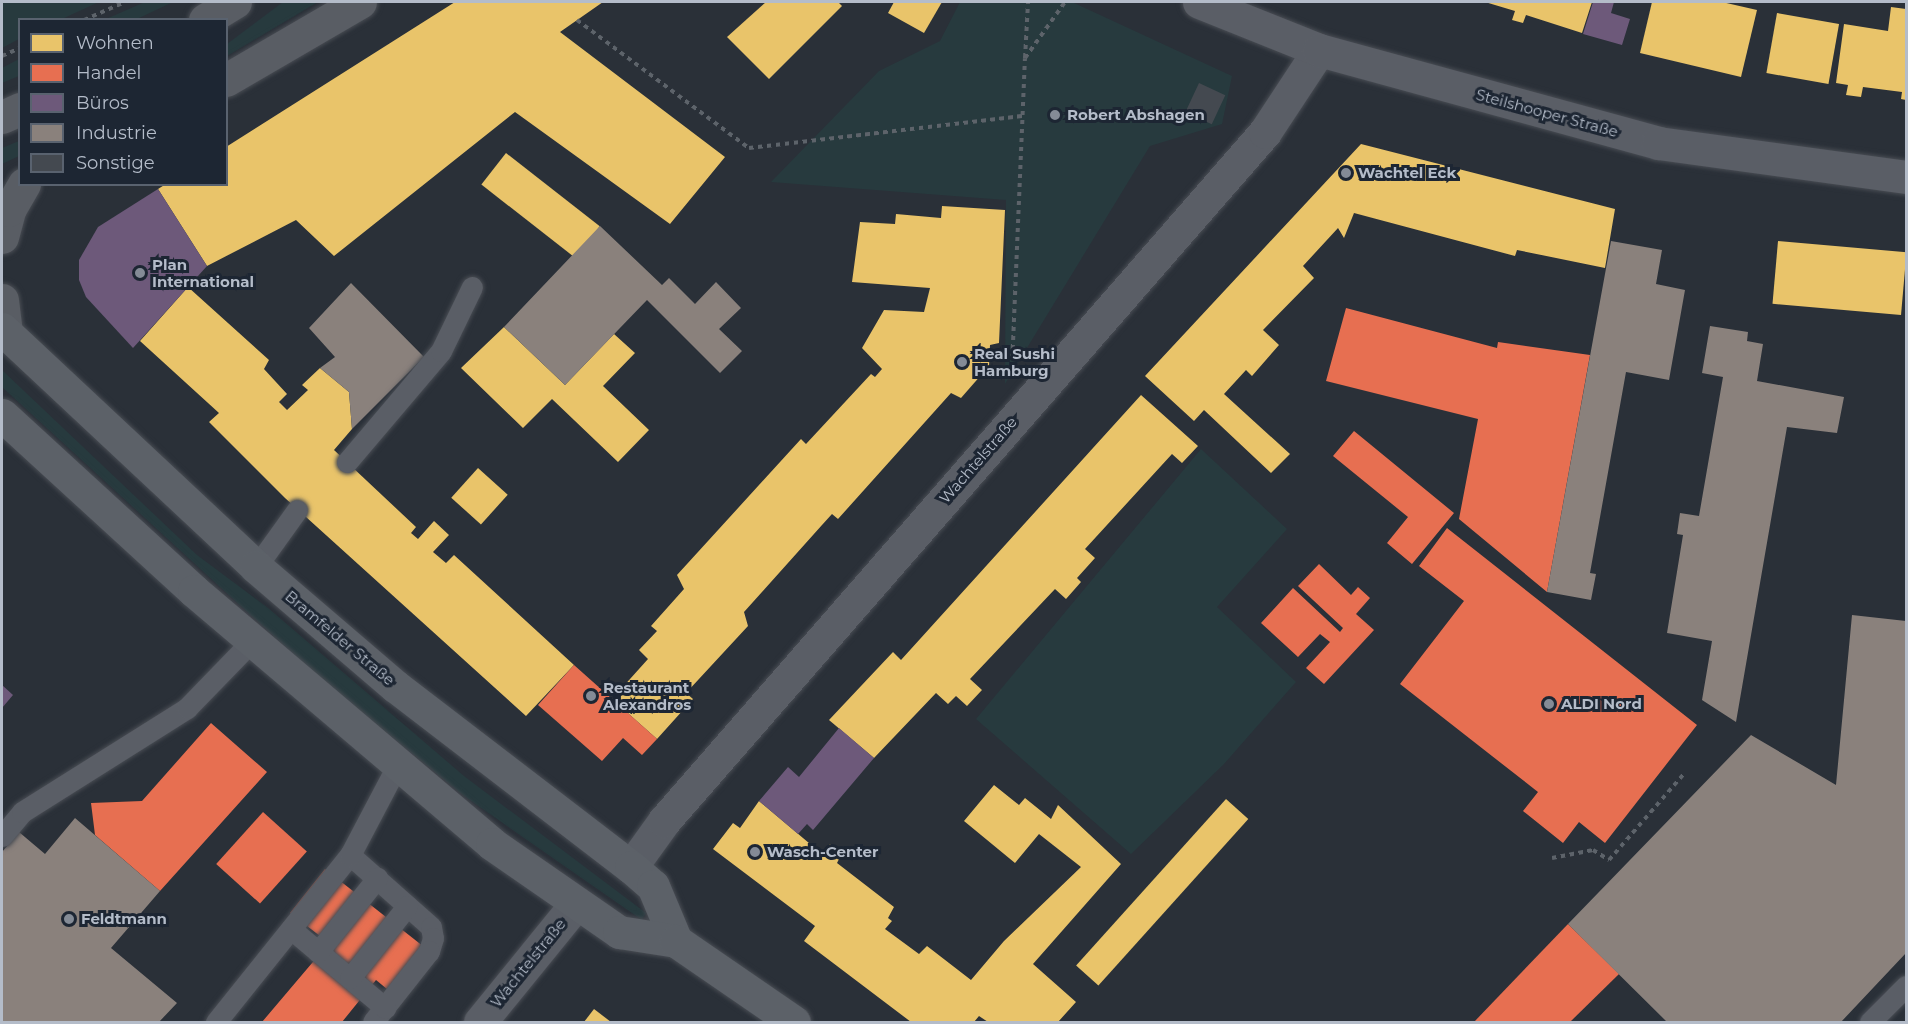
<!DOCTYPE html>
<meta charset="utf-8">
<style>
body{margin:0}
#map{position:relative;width:1908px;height:1024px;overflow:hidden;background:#2a3038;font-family:Montserrat,sans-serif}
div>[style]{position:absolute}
.green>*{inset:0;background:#273a3e}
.homes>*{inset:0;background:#e9c46a;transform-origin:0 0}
.shops>*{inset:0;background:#e76f51;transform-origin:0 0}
.offices>*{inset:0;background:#6d597a}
.industry>*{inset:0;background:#8a817c}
.building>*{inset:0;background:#444950;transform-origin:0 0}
.path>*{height:4px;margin-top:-2px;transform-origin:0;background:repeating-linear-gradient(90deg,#5d636a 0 4.5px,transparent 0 9px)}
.roads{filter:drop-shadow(0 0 2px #484c53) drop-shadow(0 0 2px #484c53)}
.service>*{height:21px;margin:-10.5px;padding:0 10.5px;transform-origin:10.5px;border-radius:10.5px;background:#5a5e66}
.minor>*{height:33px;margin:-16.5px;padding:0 16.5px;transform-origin:16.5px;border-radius:16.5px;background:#5a5e66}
.tertiary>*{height:33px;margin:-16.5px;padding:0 16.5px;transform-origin:16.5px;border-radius:16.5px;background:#5a5e66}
.secondary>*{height:33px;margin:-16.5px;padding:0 16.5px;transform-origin:16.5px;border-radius:16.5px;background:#595d64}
.primary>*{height:33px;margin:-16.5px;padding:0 16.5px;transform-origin:16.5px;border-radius:16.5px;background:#5c6168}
.dots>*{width:16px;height:16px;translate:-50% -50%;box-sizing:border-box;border:3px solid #1d2633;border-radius:50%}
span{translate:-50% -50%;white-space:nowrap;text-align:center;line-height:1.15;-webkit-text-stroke:6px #1d2633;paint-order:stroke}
.street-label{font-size:15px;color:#b4bcc9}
.poi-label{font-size:15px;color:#b4bcc9;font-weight:700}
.left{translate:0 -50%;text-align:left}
.frame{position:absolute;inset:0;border:3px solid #b4bcc9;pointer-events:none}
.legend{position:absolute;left:18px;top:18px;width:210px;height:168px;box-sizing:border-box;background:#1d2633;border:2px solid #59626f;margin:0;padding:8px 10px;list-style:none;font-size:18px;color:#b4bcc9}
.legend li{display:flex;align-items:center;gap:12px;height:30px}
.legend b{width:30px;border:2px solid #59626f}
</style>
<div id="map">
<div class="green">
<div style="clip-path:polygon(2px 2px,99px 2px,62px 19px,20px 20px,19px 39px,2px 48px)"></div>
<div style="clip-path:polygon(145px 2px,173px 2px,137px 19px,106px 19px)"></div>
<div style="clip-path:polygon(283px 2px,318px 2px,227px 56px,227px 44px)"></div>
<div style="clip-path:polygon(960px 2px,1072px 2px,1232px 76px,1222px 124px,1150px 146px,1005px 384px,1006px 200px,771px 182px,879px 71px,940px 41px)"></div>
<div style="clip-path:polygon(19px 59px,19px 76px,2px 83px,2px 68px)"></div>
<div style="clip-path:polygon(19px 141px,19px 156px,2px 164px,2px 148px)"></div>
<div style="clip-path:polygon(2px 370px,197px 555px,268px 608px,464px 776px,646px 913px,642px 920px,464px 796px,315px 674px,2px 387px)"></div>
<div style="clip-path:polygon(1201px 449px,1287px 529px,1217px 607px,1296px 682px,1224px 764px,1131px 854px,976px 719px)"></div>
</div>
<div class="homes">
<div style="clip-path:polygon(455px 2px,603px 2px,560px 32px,725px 157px,670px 224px,515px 112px,334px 256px,296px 220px,207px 266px,158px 189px,166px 184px,226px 184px,226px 147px)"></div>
<div style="clip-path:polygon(766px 2px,838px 2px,842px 6px,769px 79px,727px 37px)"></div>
<div style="clip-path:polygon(894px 2px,942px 2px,924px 33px,888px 13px)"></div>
<div style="clip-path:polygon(1485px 2px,1592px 2px,1582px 33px,1526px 15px,1523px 23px,1512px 20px,1515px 11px)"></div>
<div style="clip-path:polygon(1652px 2px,1722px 2px,1757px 10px,1741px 77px,1640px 53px)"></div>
<div style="clip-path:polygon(1891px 7px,1906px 9px,1906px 100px,1901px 99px,1902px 92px,1863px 87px,1861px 97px,1846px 95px,1848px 85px,1836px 83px,1844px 24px,1888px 31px)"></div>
<div style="left:1777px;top:13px;width:63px;height:61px;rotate:10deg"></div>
<div style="clip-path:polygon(1361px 144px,1615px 209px,1605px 268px,1517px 250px,1515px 256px,1354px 213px,1344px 238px,1338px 228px,1303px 266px,1314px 278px,1263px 330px,1279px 345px,1252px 376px,1246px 370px,1224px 394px,1290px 454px,1271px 473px,1204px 410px,1194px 421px,1145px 376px)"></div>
<div style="left:506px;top:153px;width:119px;height:40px;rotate:38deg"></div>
<div style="clip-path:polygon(942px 206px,1005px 210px,999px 343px,990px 345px,989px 366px,961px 398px,951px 393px,838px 519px,832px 514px,822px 525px,744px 612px,748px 626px,686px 693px,693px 699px,657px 739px,612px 699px,648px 659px,639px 650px,657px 631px,651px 626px,684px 589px,677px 575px,801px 439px,806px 444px,871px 374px,875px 377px,882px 369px,862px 348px,884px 310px,924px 312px,930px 288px,852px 282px,860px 222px,895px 224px,896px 214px,941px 218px)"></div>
<div style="left:1778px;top:241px;width:129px;height:63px;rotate:5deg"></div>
<div style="clip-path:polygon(188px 287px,269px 360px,264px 369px,287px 394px,279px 402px,287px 410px,308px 390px,302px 385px,320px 368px,349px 392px,352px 429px,334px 450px,416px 527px,411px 533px,418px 539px,434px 521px,449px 535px,433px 552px,446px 563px,454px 555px,574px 665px,526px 716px,285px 498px,209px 422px,219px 413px,140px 341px)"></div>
<div style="clip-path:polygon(504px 327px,565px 385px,614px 334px,635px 353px,603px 386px,649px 430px,618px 462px,552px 399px,523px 428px,461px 368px)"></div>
<div style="clip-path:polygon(1141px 395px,1198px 446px,1182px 463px,1172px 454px,1085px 549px,1095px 558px,1077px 578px,1081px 582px,1066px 599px,1055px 589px,970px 679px,982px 690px,967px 706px,956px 696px,948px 704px,936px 693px,874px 758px,829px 720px,893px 652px,901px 660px)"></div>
<div style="left:478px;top:468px;width:40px;height:40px;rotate:42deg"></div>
<div style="clip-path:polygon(994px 785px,1019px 805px,1025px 798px,1051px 819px,1058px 805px,1121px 864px,1033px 964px,1076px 1002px,1058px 1022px,988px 1022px,979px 1016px,974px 1022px,911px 1022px,804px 941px,815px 926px,713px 849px,733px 823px,740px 828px,759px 801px,822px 854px,830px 844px,841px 855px,837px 863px,894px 907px,888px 918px,892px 921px,885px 929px,919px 954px,927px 946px,971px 980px,1004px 941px,1081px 867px,1039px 834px,1015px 863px,964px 821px)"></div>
<div style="left:1226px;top:799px;width:30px;height:224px;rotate:42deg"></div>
<div style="clip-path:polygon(594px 1009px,611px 1022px,584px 1022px)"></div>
</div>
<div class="shops">
<div style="clip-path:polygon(1346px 308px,1497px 348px,1498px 342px,1590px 355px,1547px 592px,1459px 519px,1478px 419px,1326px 381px)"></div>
<div style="clip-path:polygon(1354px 431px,1454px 513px,1412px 564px,1387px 543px,1408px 517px,1333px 456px)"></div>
<div style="clip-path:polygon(1447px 528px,1697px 725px,1605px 843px,1579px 822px,1563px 843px,1523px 811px,1538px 792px,1400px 684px,1464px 601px,1419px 566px)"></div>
<div style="clip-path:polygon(1319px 564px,1351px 595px,1358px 587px,1370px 598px,1356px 614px,1374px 630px,1324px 684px,1306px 668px,1330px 642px,1320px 634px,1298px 657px,1261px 623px,1293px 588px,1340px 632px,1343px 628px,1298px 586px)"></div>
<div style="clip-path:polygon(574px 665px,657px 739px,642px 755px,623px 738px,602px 761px,538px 705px)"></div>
<div style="clip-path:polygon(211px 723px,267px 772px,160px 891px,95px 835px,91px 803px,142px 801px)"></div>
<div style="left:263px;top:812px;width:59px;height:70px;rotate:42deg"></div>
<div style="clip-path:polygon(325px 869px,433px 954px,399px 999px,376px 980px,342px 1022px,262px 1022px,329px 943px,290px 913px)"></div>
<div style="clip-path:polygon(1568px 924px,1619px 974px,1570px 1022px,1474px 1022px)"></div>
</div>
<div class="offices">
<div style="clip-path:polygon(1593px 2px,1614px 2px,1611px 13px,1630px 19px,1622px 45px,1583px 34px)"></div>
<div style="clip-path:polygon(158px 189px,207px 266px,133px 348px,86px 297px,79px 280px,79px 260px,98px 227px)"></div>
<div style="clip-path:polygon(2px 685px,13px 695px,2px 708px)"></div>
<div style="clip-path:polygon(839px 728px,874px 758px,813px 830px,807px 824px,798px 834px,759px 801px,788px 767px,799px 777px)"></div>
</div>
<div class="industry">
<div style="clip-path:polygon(600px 226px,662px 285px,669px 278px,695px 304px,716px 282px,741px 308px,719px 329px,742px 351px,720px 373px,647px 300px,565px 385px,504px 327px)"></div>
<div style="clip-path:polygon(1611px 241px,1662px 250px,1656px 284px,1685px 290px,1669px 380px,1626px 372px,1590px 573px,1596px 574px,1591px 600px,1547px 592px)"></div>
<div style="clip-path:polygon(351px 283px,424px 357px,352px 429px,349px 392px,320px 368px,335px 357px,309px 328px)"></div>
<div style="clip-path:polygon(1710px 326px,1748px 332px,1747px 341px,1763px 344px,1757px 381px,1844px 397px,1837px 433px,1787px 427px,1736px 722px,1702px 700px,1712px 641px,1667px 633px,1683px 535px,1677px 534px,1680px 513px,1699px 516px,1723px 377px,1702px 373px)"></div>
<div style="clip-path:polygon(1852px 615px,1906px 621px,1906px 953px,1841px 1022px,1667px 1022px,1568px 924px,1751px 735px,1836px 785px)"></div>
<div style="clip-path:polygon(75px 818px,160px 891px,111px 948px,177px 1003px,159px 1022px,2px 1022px,2px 852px,19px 832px,45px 854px)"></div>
</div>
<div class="building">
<div style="left:1199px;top:83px;width:29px;height:32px;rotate:25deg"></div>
</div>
<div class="path">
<div style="left:84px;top:20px;width:45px;rotate:-23.7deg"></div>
<div style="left:577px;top:20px;width:214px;rotate:36.7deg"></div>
<div style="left:749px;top:148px;width:275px;rotate:-6.7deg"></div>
<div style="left:2px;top:56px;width:20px;rotate:-24deg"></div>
<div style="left:1025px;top:58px;width:56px;rotate:-86.9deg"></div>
<div style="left:1012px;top:367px;width:309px;rotate:-87.6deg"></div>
<div style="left:1025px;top:58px;width:69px;rotate:-54.5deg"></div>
<div style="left:1552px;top:858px;width:42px;rotate:-11deg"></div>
<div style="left:1593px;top:850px;width:19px;rotate:32deg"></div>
<div style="left:1609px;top:860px;width:113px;rotate:-49deg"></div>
</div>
<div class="roads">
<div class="service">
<div style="left:347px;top:462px;width:145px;rotate:-49.7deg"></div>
<div style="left:441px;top:351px;width:71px;rotate:-64.2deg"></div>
<div style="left:256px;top:567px;width:70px;rotate:-54.3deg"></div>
<div style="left:2px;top:836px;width:31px;rotate:-50deg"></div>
<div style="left:22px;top:812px;width:195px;rotate:-32.2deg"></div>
<div style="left:187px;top:708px;width:93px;rotate:-45.9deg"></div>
<div style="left:350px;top:855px;width:108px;rotate:41.6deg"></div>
<div style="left:431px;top:927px;width:11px;rotate:80deg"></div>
<div style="left:433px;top:938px;width:14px;rotate:107deg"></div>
<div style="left:429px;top:951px;width:90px;rotate:128.3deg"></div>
<div style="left:291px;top:929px;width:123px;rotate:40deg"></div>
<div style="left:318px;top:952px;width:95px;rotate:-51.4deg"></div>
<div style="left:350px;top:978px;width:92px;rotate:-51.6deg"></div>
<div style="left:216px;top:1022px;width:214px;rotate:-51.3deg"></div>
<div style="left:350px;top:855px;width:101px;rotate:-62.2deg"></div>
<div style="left:1870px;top:1022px;width:51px;rotate:-45deg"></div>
</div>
<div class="minor">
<div style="left:631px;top:867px;width:57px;rotate:-54.3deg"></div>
<div style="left:664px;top:821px;width:914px;rotate:-48.9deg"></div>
<div style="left:1265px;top:132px;width:98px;rotate:-56.6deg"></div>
<div style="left:480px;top:1022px;width:152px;rotate:-50.9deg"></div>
</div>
<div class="tertiary">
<div style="left:1199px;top:2px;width:129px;rotate:21.8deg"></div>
<div style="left:1319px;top:50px;width:352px;rotate:15.3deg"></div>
<div style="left:1658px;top:143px;width:250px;rotate:7.8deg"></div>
</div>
<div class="secondary">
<div style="left:205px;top:20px;width:35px;rotate:-31deg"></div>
<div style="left:226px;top:80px;width:155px;rotate:-30.2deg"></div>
<div style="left:2px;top:117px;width:20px;rotate:-24deg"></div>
<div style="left:2px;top:237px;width:28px;rotate:-75deg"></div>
<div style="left:9px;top:210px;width:30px;rotate:-60deg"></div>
<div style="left:2px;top:300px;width:34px;rotate:83deg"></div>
</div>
<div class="primary">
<div style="left:2px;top:329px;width:348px;rotate:43.1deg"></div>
<div style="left:256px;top:567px;width:183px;rotate:40.6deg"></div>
<div style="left:395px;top:686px;width:297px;rotate:37.5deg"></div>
<div style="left:631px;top:867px;width:29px;rotate:41deg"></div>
<div style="left:653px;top:886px;width:60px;rotate:67.3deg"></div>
<div style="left:2px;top:415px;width:260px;rotate:42.5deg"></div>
<div style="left:194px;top:591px;width:391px;rotate:40.3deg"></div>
<div style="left:492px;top:844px;width:155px;rotate:34.7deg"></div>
<div style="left:619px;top:932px;width:58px;rotate:9deg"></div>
<div style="left:676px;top:941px;width:143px;rotate:34.5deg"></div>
</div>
</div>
<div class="dots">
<div style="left:1055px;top:115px;background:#848b96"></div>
<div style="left:1346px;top:173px;background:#848b96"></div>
<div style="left:140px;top:273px;background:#848b96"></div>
<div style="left:962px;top:362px;background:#848b96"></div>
<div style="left:591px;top:696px;background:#848b96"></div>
<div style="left:1549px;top:704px;background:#848b96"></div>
<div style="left:755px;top:852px;background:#848b96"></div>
<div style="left:69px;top:919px;background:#848b96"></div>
</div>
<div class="street-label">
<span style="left:1547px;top:113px;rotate:15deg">Steilshooper Straße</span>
<span style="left:978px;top:460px;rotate:-49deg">Wachtelstraße</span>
<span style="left:340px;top:638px;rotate:40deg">Bramfelder Straße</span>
<span style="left:528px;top:963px;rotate:-51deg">Wachtelstraße</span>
</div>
<div class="poi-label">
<span class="left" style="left:1067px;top:115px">Robert Abshagen</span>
<span class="left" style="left:1358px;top:173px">Wachtel Eck</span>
<span class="left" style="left:152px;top:273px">Plan<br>International</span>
<span class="left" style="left:974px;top:362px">Real Sushi<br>Hamburg</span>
<span class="left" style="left:603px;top:696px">Restaurant<br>Alexandros</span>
<span class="left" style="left:1561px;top:704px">ALDI Nord</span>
<span class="left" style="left:767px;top:852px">Wasch-Center</span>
<span class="left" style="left:81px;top:919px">Feldtmann</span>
</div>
<div class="frame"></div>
<ul class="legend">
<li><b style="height:16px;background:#e9c46a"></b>Wohnen</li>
<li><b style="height:16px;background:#e76f51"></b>Handel</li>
<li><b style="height:16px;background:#6d597a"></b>Büros</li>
<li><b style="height:16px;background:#8a817c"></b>Industrie</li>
<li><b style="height:16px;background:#444950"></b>Sonstige</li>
</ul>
</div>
